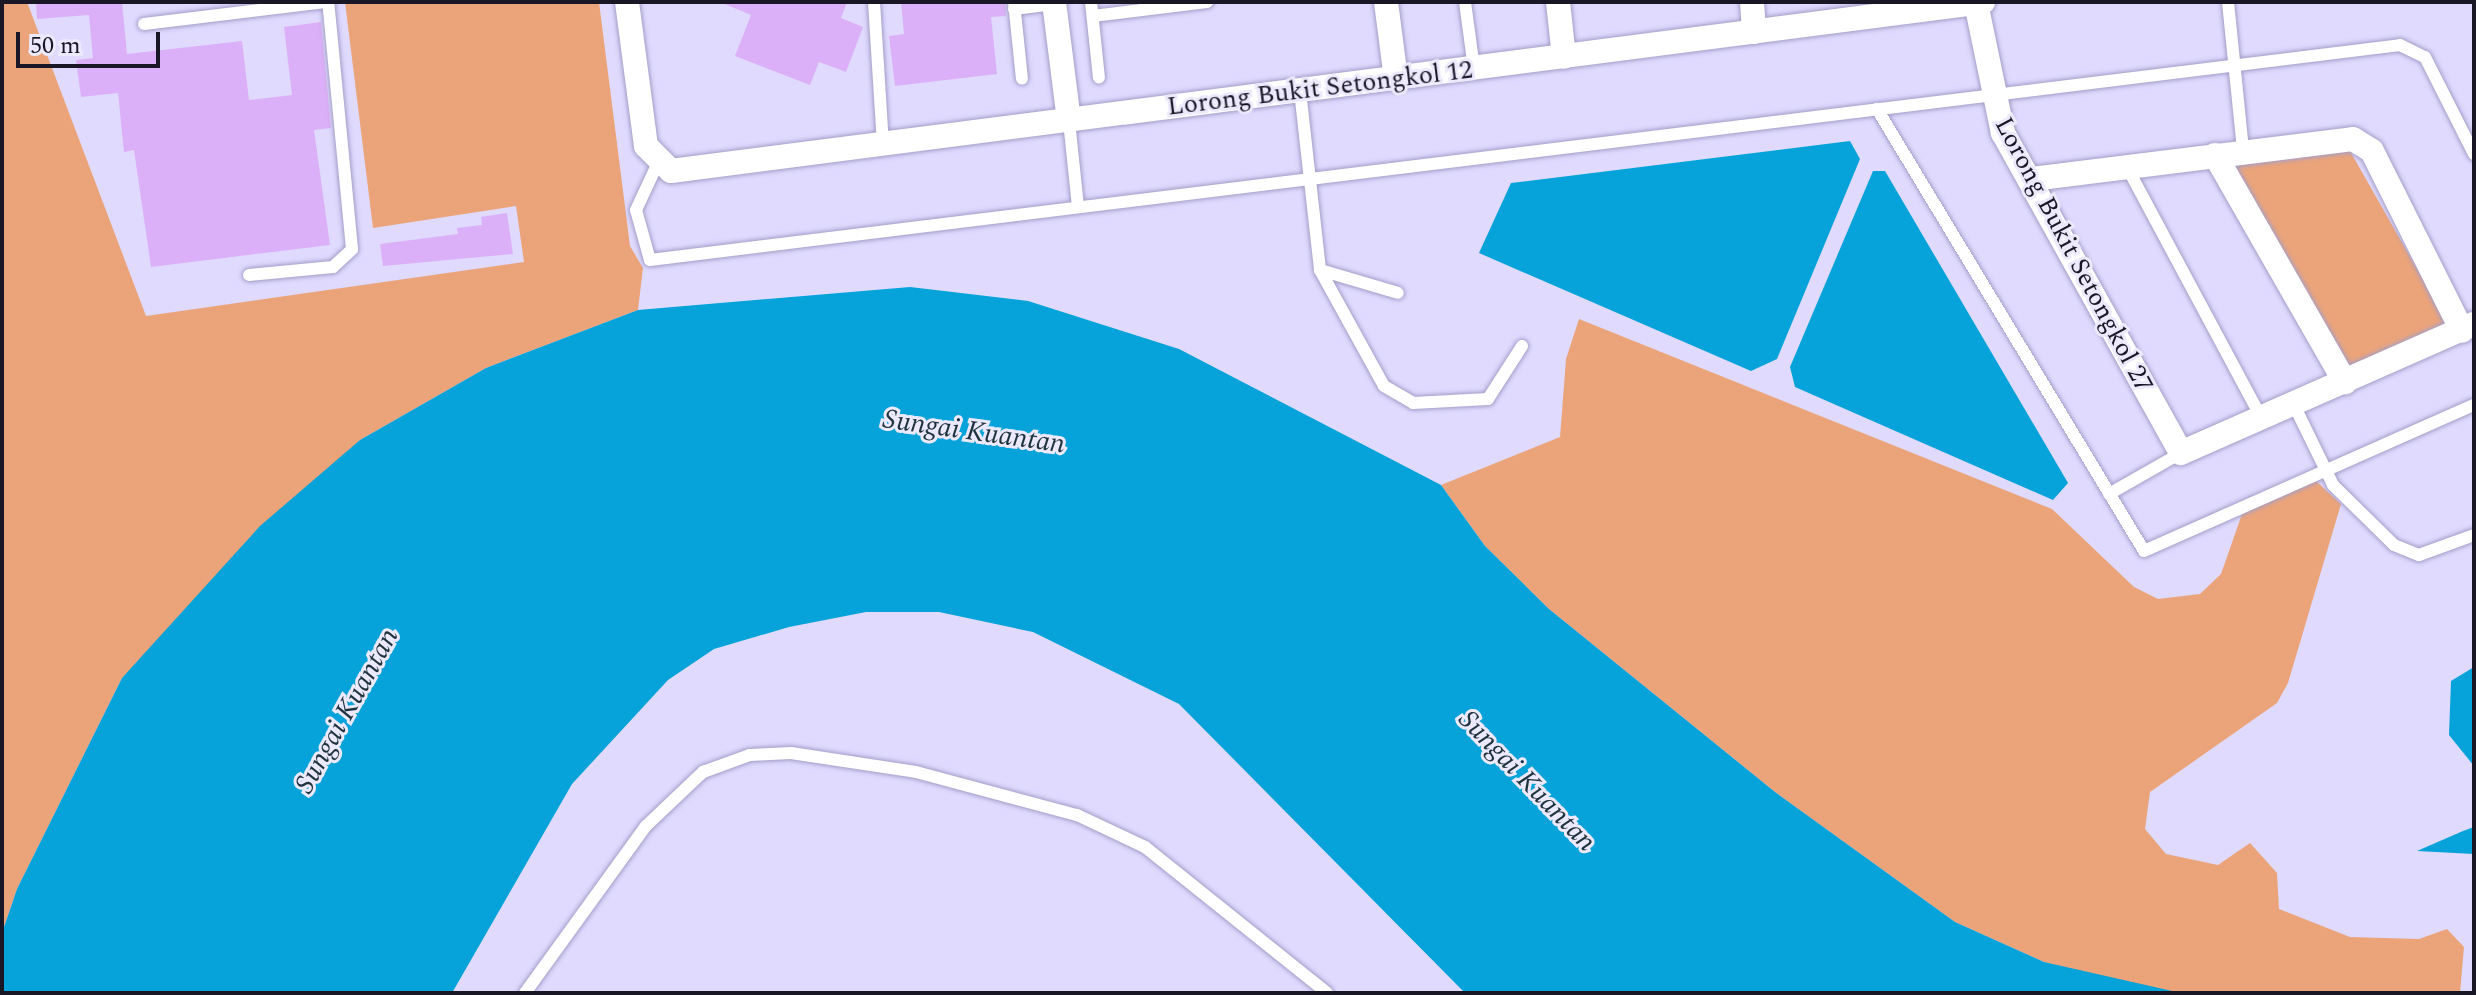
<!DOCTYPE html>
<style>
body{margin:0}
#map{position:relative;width:2476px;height:995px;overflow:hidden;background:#dfdafe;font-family:Spectral,serif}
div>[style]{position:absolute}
.green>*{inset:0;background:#eba47a}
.water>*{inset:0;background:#05a3da}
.building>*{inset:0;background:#dcb0f8}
.roads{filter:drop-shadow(0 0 2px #a49ec8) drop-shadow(0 0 2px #a49ec8)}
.lane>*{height:12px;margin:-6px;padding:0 6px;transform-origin:6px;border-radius:6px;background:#fff}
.street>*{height:24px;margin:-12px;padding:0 12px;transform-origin:12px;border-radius:12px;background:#fff}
span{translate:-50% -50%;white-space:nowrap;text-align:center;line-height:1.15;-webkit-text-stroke:6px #ece9fc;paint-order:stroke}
.street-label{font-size:26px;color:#191626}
.water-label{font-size:28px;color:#1e333d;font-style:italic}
.frame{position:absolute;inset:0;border:4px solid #191626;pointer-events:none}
.scale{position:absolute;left:16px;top:32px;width:144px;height:36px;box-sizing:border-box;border:4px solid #191626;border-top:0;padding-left:10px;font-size:24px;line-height:28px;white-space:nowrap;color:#191626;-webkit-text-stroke:6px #ece9fc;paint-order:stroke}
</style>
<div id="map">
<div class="green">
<div style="clip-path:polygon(2px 2px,27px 2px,146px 316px,524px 262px,516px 206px,373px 228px,345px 2px,599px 2px,630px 246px,643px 268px,638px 310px,486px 368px,360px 440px,122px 678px,17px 889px,2px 933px)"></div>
<div style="clip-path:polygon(2346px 144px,2449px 325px,2342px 375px,2221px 156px)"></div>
<div style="clip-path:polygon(1579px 319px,2052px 509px,2134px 587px,2158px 599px,2200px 594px,2221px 574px,2242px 514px,2316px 481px,2341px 504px,2288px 683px,2277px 703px,2150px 792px,2145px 829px,2166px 854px,2218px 865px,2250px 843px,2277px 873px,2279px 909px,2350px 937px,2419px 939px,2447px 929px,2464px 947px,2460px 993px,2181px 993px,2119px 984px,2044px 962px,1955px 922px,1775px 792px,1549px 609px,1485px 546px,1441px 485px,1560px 437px,1566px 359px)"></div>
</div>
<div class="water">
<div style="clip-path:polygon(1850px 141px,1860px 159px,1777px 359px,1751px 371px,1479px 253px,1511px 183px)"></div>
<div style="clip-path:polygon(1873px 171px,1885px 171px,2068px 483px,2053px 500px,1795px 387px,1790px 367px)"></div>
<div style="clip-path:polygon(910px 287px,1028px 301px,1179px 349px,1441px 485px,1485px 546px,1549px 609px,1775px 792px,1955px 922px,2044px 962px,2181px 993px,1465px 993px,1179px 704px,1033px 632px,939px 612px,866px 612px,789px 627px,714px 649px,668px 680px,572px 784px,452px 993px,2px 993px,2px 933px,17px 889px,122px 678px,260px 526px,360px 440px,486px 368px,638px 310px)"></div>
<div style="clip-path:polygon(2474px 667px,2474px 766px,2449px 735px,2451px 681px)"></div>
<div style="clip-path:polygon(2474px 827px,2474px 854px,2417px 851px,2463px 831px)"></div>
</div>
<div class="building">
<div style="clip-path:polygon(36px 2px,122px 2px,127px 54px,242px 41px,249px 100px,292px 95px,284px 27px,321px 22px,331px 128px,314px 130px,330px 245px,151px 267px,134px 150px,124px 152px,118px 93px,81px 97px,76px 60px,93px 58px,89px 15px,37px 19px)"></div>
<div style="clip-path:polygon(720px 2px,847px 2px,841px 18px,863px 27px,846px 72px,819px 62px,810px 85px,735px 56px,751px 15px)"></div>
<div style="clip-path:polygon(901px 2px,1005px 2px,1006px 16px,991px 17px,997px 74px,895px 86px,889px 36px,904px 34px)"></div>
<div style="clip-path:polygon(507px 213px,513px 254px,383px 266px,380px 244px,458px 234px,457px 228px,482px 225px,481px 217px)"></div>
</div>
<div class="roads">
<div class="lane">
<div style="left:874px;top:2px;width:144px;rotate:86.4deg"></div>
<div style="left:1014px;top:2px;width:77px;rotate:84.1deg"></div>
<div style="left:1091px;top:2px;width:76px;rotate:84deg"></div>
<div style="left:1465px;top:2px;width:68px;rotate:82.3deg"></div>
<div style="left:2228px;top:2px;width:149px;rotate:84.2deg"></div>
<div style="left:1014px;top:9px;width:40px;rotate:-7.1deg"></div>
<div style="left:1093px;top:16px;width:115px;rotate:-7deg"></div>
<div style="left:144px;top:24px;width:183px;rotate:-6.9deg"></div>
<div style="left:1300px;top:91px;width:180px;rotate:83.6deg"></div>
<div style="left:1320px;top:270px;width:132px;rotate:61.1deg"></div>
<div style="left:1384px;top:386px;width:34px;rotate:30deg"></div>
<div style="left:1413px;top:403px;width:75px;rotate:-3.1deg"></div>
<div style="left:1488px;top:399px;width:63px;rotate:-57.3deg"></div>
<div style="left:1877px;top:109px;width:516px;rotate:58.86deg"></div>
<div style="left:2144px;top:551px;width:361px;rotate:-23.9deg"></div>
<div style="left:1069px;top:121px;width:85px;rotate:84deg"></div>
<div style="left:657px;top:165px;width:50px;rotate:115deg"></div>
<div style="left:636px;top:210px;width:52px;rotate:74.4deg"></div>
<div style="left:650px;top:260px;width:1763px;rotate:-7deg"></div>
<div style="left:2400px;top:45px;width:28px;rotate:26deg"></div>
<div style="left:2425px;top:57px;width:109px;rotate:63.2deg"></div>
<div style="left:2128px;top:169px;width:284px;rotate:61.8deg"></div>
<div style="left:1320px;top:270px;width:81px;rotate:16.4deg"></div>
<div style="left:249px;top:275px;width:84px;rotate:-5.4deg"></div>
<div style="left:333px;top:267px;width:26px;rotate:-43deg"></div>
<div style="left:352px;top:249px;width:248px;rotate:-95.5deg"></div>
<div style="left:2294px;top:405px;width:89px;rotate:64deg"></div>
<div style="left:2333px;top:485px;width:86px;rotate:44.5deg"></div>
<div style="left:2394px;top:545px;width:27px;rotate:22deg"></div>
<div style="left:2419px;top:555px;width:59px;rotate:-20deg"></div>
<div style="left:2109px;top:494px;width:83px;rotate:-29.7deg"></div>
<div style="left:525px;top:993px;width:206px;rotate:-54.1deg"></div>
<div style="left:646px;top:826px;width:79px;rotate:-43.5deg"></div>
<div style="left:703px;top:772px;width:50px;rotate:-19.9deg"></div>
<div style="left:750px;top:755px;width:41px;rotate:-2.8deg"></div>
<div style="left:791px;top:753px;width:126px;rotate:8.6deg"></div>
<div style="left:916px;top:772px;width:167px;rotate:15deg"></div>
<div style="left:1077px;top:815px;width:75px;rotate:25.2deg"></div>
<div style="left:1145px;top:847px;width:233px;rotate:38.7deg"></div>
</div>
<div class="street">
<div style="left:627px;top:2px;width:145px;rotate:82.5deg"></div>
<div style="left:646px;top:146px;width:35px;rotate:45deg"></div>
<div style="left:671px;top:171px;width:1323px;rotate:-7.34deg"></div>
<div style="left:1054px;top:2px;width:120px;rotate:82.8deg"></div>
<div style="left:1386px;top:2px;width:78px;rotate:82.6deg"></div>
<div style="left:1558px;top:2px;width:55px;rotate:83.8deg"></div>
<div style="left:1752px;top:2px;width:30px;rotate:86deg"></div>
<div style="left:1976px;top:3px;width:133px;rotate:78.3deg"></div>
<div style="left:2003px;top:133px;width:366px;rotate:60.9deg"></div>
<div style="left:2181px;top:453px;width:320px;rotate:-23.8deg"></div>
<div style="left:2215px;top:155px;width:262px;rotate:60.2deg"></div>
<div style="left:2032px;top:179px;width:323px;rotate:-7.1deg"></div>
<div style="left:2353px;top:139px;width:22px;rotate:32deg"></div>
<div style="left:2372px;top:151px;width:201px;rotate:63.4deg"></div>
</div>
</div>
<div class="street-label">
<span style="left:1320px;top:89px;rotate:-7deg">Lorong Bukit Setongkol 12</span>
<span style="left:2073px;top:255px;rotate:62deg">Lorong Bukit Setongkol 27</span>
</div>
<div class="water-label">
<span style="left:974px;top:432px;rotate:8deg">Sungai Kuantan</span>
<span style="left:347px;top:711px;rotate:-61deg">Sungai Kuantan</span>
<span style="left:1527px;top:781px;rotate:46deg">Sungai Kuantan</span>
</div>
<div class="frame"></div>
<div class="scale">50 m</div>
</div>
